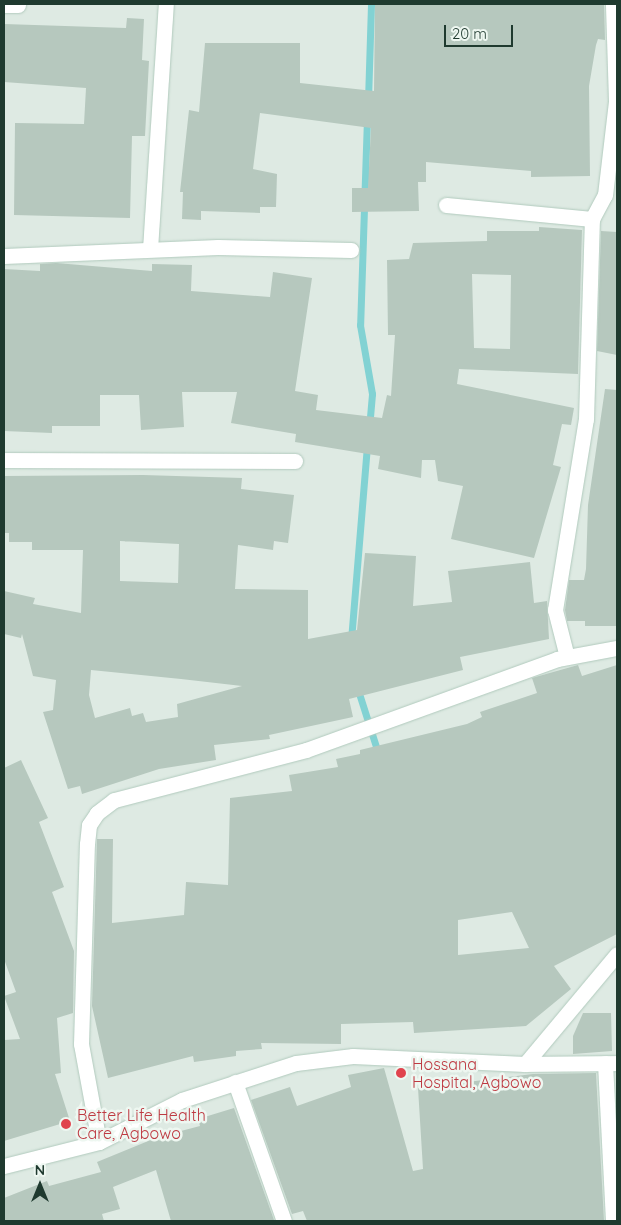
<!DOCTYPE html>
<style>
body{margin:0}
#map{position:relative;width:621px;height:1225px;overflow:hidden;background:#deeae3;font-family:Quicksand,sans-serif}
div>[style]{position:absolute}
.stream>*{height:7px;margin:-3.5px;padding:0 3.5px;transform-origin:3.5px;border-radius:3.5px;background:#82d2d3}
.building>*{inset:0;background:#b6c8be}
.roads{filter:drop-shadow(0 0 1px #b1cabd) drop-shadow(0 0 1px #b1cabd)}
.street>*{height:15px;margin:-7.5px;padding:0 7.5px;transform-origin:7.5px;border-radius:7.5px;background:#fff}
.secondary>*{height:15px;margin:-7.5px;padding:0 7.5px;transform-origin:7.5px;border-radius:7.5px;background:#fff}
.dots>*{width:14px;height:14px;translate:-50% -50%;box-sizing:border-box;border:2px solid #eef7f1;border-radius:50%}
span{translate:-50% -50%;white-space:nowrap;text-align:center;line-height:1.15;-webkit-text-stroke:5px #eef7f1;paint-order:stroke}
.health-label{font-size:16px;color:#be3a42}
.left{translate:0 -50%;text-align:left}
.frame{position:absolute;inset:0;border:5px solid #1f3a2f;pointer-events:none}
.north{position:absolute;left:15px;top:1160px;width:50px;height:50px;-webkit-text-stroke:4px #eef7f1;paint-order:stroke;rotate:0deg;font-size:14px;font-weight:700;line-height:20px;text-align:center;color:#1f3a2f}
.north::after{content:'';display:block;margin:auto;width:18px;height:22px;background:#1f3a2f;clip-path:polygon(50% 0,100% 100%,50% 72%,0 100%)}
.scale{position:absolute;left:444px;top:25px;width:69px;height:22px;box-sizing:border-box;border:2px solid #1f3a2f;border-top:0;padding-left:6px;font-size:15px;line-height:18px;white-space:nowrap;color:#1f3a2f;-webkit-text-stroke:4px #eef7f1;paint-order:stroke}
</style>
<div id="map">
<div class="stream">
<div style="left:368px;top:100px;width:96px;rotate:-88.2deg"></div>
<div style="left:367px;top:118px;width:207px;rotate:91.9deg"></div>
<div style="left:360px;top:325px;width:70px;rotate:80.1deg"></div>
<div style="left:372px;top:394px;width:32px;rotate:95deg"></div>
<div style="left:351px;top:640px;width:194px;rotate:-85.3deg"></div>
<div style="left:357px;top:687px;width:69px;rotate:72.3deg"></div>
</div>
<div class="building">
<div style="clip-path:polygon(375px 4px,604px 4px,605px 40px,598px 39px,596px 45px,589px 86px,590px 176px,531px 177px,531px 171px,426px 162px,426px 182px,418px 182px,419px 211px,352px 212px,352px 188px,368px 188px,371px 128px,260px 113px,253px 169px,277px 174px,276px 207px,260px 207px,260px 213px,201px 211px,201px 220px,182px 219px,183px 192px,180px 192px,189px 110px,199px 112px,205px 43px,300px 43px,300px 83px,374px 91px)"></div>
<div style="clip-path:polygon(127px 18px,144px 19px,142px 60px,149px 61px,145px 136px,132px 136px,130px 218px,14px 215px,15px 123px,84px 124px,86px 88px,4px 82px,4px 24px,126px 28px)"></div>
<div style="clip-path:polygon(evenodd,539px 227px,582px 230px,578px 374px,459px 369px,457px 384px,574px 408px,571px 425px,562px 424px,553px 465px,561px 467px,534px 558px,451px 539px,463px 486px,438px 481px,435px 460px,422px 460px,421px 478px,378px 469px,380px 456px,295px 442px,296px 434px,231px 423px,237px 392px,182px 392px,184px 427px,141px 430px,139px 395px,100px 395px,100px 426px,52px 426px,52px 433px,4px 431px,4px 269px,40px 271px,40px 264px,56px 263px,152px 271px,152px 264px,192px 265px,191px 291px,270px 297px,273px 272px,312px 278px,295px 391px,318px 395px,316px 410px,382px 418px,387px 395px,391px 396px,395px 335px,388px 335px,387px 260px,409px 259px,413px 243px,487px 241px,487px 231px,539px 231px,539px 227px,472px 274px,511px 275px,510px 349px,474px 348px,472px 274px)"></div>
<div style="clip-path:polygon(601px 231px,617px 232px,617px 355px,597px 351px)"></div>
<div style="clip-path:polygon(605px 389px,617px 390px,617px 626px,585px 626px,585px 621px,567px 621px,565px 610px,569px 580px,584px 580px,586px 569px,588px 505px)"></div>
<div style="clip-path:polygon(evenodd,143px 475px,242px 478px,241px 489px,294px 495px,288px 543px,274px 541px,273px 550px,238px 545px,235px 589px,308px 590px,308px 639px,357px 630px,365px 553px,416px 556px,413px 606px,452px 602px,448px 571px,530px 562px,534px 603px,547px 601px,549px 639px,460px 657px,463px 670px,349px 699px,353px 717px,269px 735px,270px 739px,214px 745px,216px 760px,159px 769px,82px 794px,80px 786px,68px 789px,43px 712px,53px 710px,56px 680px,33px 676px,22px 634px,21px 638px,4px 634px,4px 591px,35px 598px,33px 604px,81px 613px,83px 550px,32px 550px,32px 542px,9px 542px,9px 533px,4px 533px,4px 476px,143px 475px,120px 541px,179px 544px,178px 583px,120px 581px,120px 541px,143px 475px,91px 670px,181px 679px,242px 686px,177px 704px,178px 717px,146px 722px,143px 713px,132px 716px,130px 708px,95px 718px,89px 695px,91px 670px)"></div>
<div style="clip-path:polygon(evenodd,578px 665px,582px 676px,617px 665px,617px 934px,554px 966px,571px 989px,526px 1026px,414px 1033px,413px 1022px,341px 1024px,341px 1044px,261px 1043px,262px 1049px,236px 1051px,236px 1056px,194px 1062px,193px 1056px,108px 1078px,92px 1006px,97px 839px,113px 839px,112px 923px,184px 915px,186px 882px,228px 885px,230px 798px,292px 791px,289px 775px,338px 767px,336px 759px,360px 754px,360px 750px,467px 724px,482px 717px,480px 712px,537px 693px,532px 678px,578px 665px,512px 912px,529px 948px,458px 955px,458px 920px,512px 912px)"></div>
<div style="clip-path:polygon(21px 760px,48px 818px,39px 822px,64px 887px,52px 892px,74px 951px,73px 1013px,57px 1018px,61px 1073px,55px 1074px,70px 1121px,4px 1141px,4px 1040px,20px 1039px,4px 996px,16px 992px,4px 959px,4px 768px)"></div>
<div style="clip-path:polygon(583px 1013px,611px 1013px,612px 1051px,573px 1054px,573px 1036px)"></div>
<div style="clip-path:polygon(384px 1068px,413px 1171px,423px 1169px,418px 1088px,533px 1074px,596px 1073px,604px 1221px,307px 1221px,303px 1211px,292px 1214px,251px 1100px,290px 1087px,297px 1106px,351px 1087px,348px 1075px)"></div>
<div style="clip-path:polygon(234px 1108px,274px 1220px,171px 1221px,156px 1170px,113px 1187px,120px 1209px,102px 1214px,104px 1221px,4px 1221px,4px 1198px,47px 1181px,49px 1186px,101px 1172px,97px 1162px,158px 1137px,200px 1126px,198px 1119px)"></div>
</div>
<div class="roads">
<div class="street">
<div style="left:4px;top:5px;width:14px"></div>
<div style="left:446px;top:205px;width:147px;rotate:5.5deg"></div>
<div style="left:150px;top:249px;width:246px;rotate:-86.3deg"></div>
<div style="left:4px;top:256px;width:214px;rotate:-2.4deg"></div>
<div style="left:218px;top:247px;width:133px;rotate:1.3deg"></div>
<div style="left:4px;top:460px;width:291px;rotate:0.2deg"></div>
<div style="left:567px;top:657px;width:49px;rotate:-104.3deg"></div>
<div style="left:555px;top:610px;width:193px;rotate:-80.8deg"></div>
<div style="left:586px;top:419px;width:200px;rotate:-88.3deg"></div>
<div style="left:592px;top:219px;width:27px;rotate:-62deg"></div>
<div style="left:605px;top:195px;width:95px;rotate:-83.3deg"></div>
<div style="left:616px;top:101px;width:97px;rotate:-91.8deg"></div>
<div style="left:605px;top:1063px;width:158px;rotate:87.1deg"></div>
<div style="left:525px;top:1064px;width:92px;rotate:-0.6deg"></div>
<div style="left:235px;top:1082px;width:147px;rotate:70.6deg"></div>
<div style="left:99px;top:1142px;width:100px;rotate:-100.4deg"></div>
<div style="left:81px;top:1044px;width:200px;rotate:-88.3deg"></div>
<div style="left:87px;top:844px;width:19px;rotate:-84deg"></div>
<div style="left:89px;top:825px;width:14px;rotate:-56deg"></div>
<div style="left:97px;top:813px;width:21px;rotate:-37deg"></div>
<div style="left:114px;top:800px;width:198px;rotate:-14.6deg"></div>
<div style="left:306px;top:750px;width:267px;rotate:-19.9deg"></div>
<div style="left:557px;top:659px;width:61px;rotate:-10.4deg"></div>
</div>
<div class="secondary">
<div style="left:4px;top:1166px;width:98px;rotate:-14.2deg"></div>
<div style="left:99px;top:1142px;width:93px;rotate:-26.8deg"></div>
<div style="left:182px;top:1100px;width:120px;rotate:-18deg"></div>
<div style="left:296px;top:1063px;width:57px;rotate:-7deg"></div>
<div style="left:353px;top:1056px;width:172px;rotate:2.7deg"></div>
<div style="left:525px;top:1064px;width:143px;rotate:-50.1deg"></div>
</div>
</div>
<div class="dots">
<div style="left:401px;top:1073px;background:#e0444e"></div>
<div style="left:66px;top:1124px;background:#e0444e"></div>
</div>
<div class="health-label">
<span class="left" style="left:412px;top:1073px">Hossana<br>Hospital, Agbowo</span>
<span class="left" style="left:77px;top:1124px">Better Life Health<br>Care, Agbowo</span>
</div>
<div class="frame"></div>
<div class="north">N</div>
<div class="scale">20 m</div>
</div>
